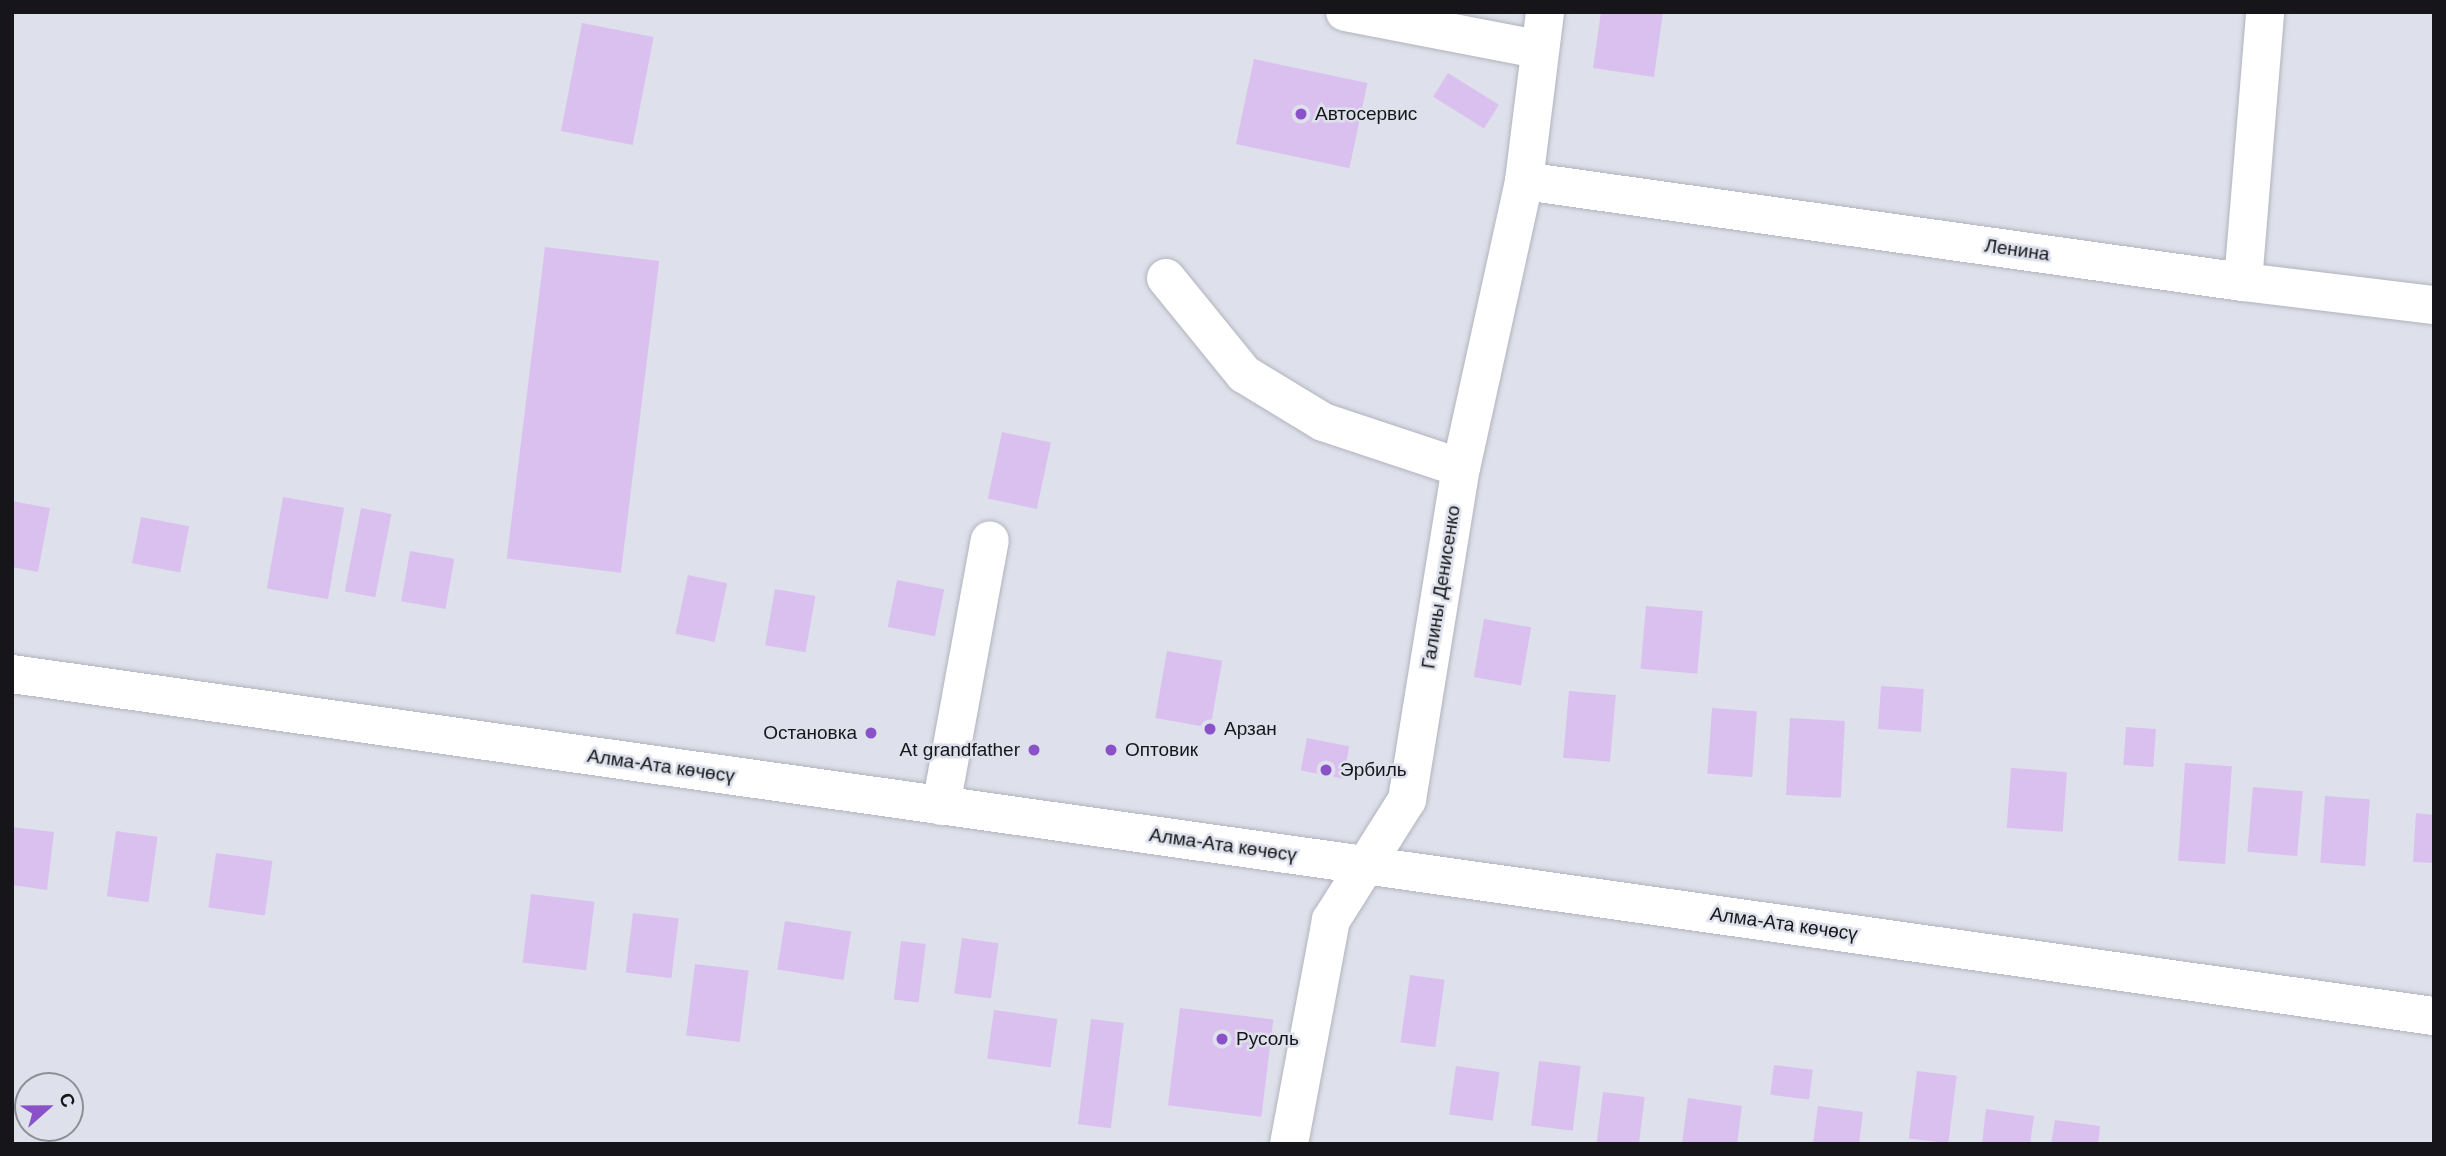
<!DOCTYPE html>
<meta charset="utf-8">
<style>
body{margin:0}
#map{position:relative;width:2446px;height:1156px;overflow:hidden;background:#dee1eb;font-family:Helvetica,sans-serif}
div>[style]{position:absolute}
.building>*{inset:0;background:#dac0ef;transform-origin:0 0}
.roads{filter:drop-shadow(0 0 2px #b1b3bd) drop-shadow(0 0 2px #b1b3bd)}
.minor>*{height:38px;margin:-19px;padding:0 19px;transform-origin:19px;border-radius:19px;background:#fff}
.highway>*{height:38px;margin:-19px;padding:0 19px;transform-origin:19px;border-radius:19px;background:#fff}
.dots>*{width:19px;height:19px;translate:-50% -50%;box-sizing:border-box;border:4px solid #dee1eb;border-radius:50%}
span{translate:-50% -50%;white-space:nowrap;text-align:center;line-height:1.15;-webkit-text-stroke:5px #dee1eb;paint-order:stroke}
.poi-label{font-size:19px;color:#16161a}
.left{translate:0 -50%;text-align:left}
.right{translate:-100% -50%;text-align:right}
.street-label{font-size:19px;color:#16161a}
.frame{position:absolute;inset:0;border:14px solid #16161a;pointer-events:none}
.north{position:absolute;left:14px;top:1072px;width:70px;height:70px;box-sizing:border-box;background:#dee1eb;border:2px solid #8e9097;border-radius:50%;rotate:69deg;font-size:19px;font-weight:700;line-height:28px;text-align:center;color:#16161a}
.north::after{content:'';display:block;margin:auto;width:24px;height:32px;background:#8b51c8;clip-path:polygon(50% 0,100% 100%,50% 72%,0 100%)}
</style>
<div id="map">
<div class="building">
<div style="clip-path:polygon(1601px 12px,1663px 12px,1654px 77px,1593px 68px)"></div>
<div style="left:582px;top:23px;width:73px;height:110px;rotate:11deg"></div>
<div style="left:1254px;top:59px;width:116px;height:87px;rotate:12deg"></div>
<div style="left:1448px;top:73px;width:60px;height:28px;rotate:32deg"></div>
<div style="left:545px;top:247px;width:115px;height:314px;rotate:7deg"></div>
<div style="left:1002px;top:432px;width:50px;height:68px;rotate:12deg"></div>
<div style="left:283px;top:497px;width:62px;height:93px;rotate:10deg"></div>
<div style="clip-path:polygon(12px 501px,50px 508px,38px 572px,12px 567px)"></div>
<div style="left:361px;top:508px;width:31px;height:85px;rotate:11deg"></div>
<div style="left:141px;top:517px;width:49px;height:47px;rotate:11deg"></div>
<div style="left:410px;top:551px;width:45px;height:51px;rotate:10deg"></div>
<div style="left:688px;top:575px;width:40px;height:60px;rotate:12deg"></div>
<div style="left:897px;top:580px;width:48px;height:48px;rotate:11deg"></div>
<div style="left:775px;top:589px;width:41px;height:57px;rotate:10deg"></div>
<div style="left:1646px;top:606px;width:57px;height:63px;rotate:5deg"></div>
<div style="left:1484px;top:619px;width:48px;height:59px;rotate:10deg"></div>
<div style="left:1167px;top:651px;width:56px;height:68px;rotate:10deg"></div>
<div style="left:1881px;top:686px;width:43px;height:43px;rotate:4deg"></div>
<div style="left:1569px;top:691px;width:47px;height:67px;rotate:5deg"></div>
<div style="left:1712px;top:708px;width:45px;height:66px;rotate:4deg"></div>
<div style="left:1790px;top:718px;width:55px;height:77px;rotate:3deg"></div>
<div style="left:2126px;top:727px;width:30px;height:38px;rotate:4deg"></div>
<div style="left:1307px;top:738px;width:43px;height:33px;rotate:11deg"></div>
<div style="left:2185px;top:763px;width:47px;height:98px;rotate:4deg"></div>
<div style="left:2011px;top:768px;width:56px;height:60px;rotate:4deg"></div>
<div style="left:2253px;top:787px;width:50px;height:65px;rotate:5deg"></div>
<div style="left:2325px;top:796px;width:45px;height:67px;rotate:4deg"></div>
<div style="clip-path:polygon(2416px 813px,2434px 815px,2434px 863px,2413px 862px)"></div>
<div style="clip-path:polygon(12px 827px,54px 832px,47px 890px,12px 885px)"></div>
<div style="left:116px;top:831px;width:42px;height:66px;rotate:8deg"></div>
<div style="left:216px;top:853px;width:57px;height:55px;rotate:8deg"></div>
<div style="left:531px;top:894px;width:64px;height:69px;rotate:7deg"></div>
<div style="left:633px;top:913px;width:46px;height:60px;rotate:7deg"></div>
<div style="left:785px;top:921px;width:67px;height:49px;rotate:9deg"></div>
<div style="left:962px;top:938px;width:37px;height:56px;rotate:8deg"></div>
<div style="left:901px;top:941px;width:25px;height:59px;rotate:7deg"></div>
<div style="left:695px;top:964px;width:54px;height:72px;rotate:7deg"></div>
<div style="left:1410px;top:975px;width:35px;height:68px;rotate:8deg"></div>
<div style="left:1180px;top:1008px;width:94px;height:98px;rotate:7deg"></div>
<div style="left:994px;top:1010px;width:64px;height:49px;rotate:8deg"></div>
<div style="left:1091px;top:1019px;width:33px;height:106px;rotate:7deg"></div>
<div style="left:1539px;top:1061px;width:42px;height:65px;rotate:7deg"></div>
<div style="left:1774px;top:1065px;width:39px;height:30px;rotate:7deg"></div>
<div style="left:1456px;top:1066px;width:44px;height:49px;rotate:8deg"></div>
<div style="left:1917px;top:1071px;width:40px;height:68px;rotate:7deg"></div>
<div style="left:1603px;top:1092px;width:42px;height:52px;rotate:7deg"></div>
<div style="clip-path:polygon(1688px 1098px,1742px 1106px,1737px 1144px,1682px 1144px)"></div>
<div style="clip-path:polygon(1818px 1106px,1863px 1112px,1859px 1144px,1813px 1144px)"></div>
<div style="clip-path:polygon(1986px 1109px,2034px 1116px,2030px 1144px,1982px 1144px)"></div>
<div style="clip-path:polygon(2055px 1120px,2100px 1126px,2098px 1144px,2051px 1144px)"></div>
</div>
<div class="roads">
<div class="minor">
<div style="left:1345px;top:12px;width:197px;rotate:10.9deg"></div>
<div style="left:1524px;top:181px;width:726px;rotate:8deg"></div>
<div style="left:2243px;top:282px;width:271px;rotate:-85.3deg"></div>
<div style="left:1166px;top:278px;width:124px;rotate:50.9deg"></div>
<div style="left:1244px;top:374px;width:92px;rotate:31.3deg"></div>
<div style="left:1323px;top:422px;width:145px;rotate:18.4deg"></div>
<div style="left:2243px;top:282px;width:192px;rotate:6.9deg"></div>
<div style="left:941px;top:806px;width:270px;rotate:-79.6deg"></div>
<div style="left:1289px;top:1144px;width:228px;rotate:-79.4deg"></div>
<div style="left:1331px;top:920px;width:142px;rotate:-57.7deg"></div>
<div style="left:1407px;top:800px;width:336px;rotate:-80.8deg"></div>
<div style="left:1461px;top:468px;width:294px;rotate:-77.6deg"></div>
<div style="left:1524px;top:181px;width:170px;rotate:-82.9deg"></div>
</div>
<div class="highway">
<div style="left:12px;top:674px;width:2446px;rotate:8.04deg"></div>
</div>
</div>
<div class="dots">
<div style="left:1301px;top:114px;background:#8b51c8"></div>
<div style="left:1210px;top:729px;background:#8b51c8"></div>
<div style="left:871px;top:733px;background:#8b51c8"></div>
<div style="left:1034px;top:750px;background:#8b51c8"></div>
<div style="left:1111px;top:750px;background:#8b51c8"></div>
<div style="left:1326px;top:770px;background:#8b51c8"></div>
<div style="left:1222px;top:1039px;background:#8b51c8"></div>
</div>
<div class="poi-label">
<span class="left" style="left:1315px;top:114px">Автосервис</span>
<span class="left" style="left:1224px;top:729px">Арзан</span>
<span class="right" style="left:857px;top:733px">Остановка</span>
<span class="right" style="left:1020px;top:750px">At grandfather</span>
<span class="left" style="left:1125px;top:750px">Оптовик</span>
<span class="left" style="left:1340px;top:770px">Эрбиль</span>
<span class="left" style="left:1236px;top:1039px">Русоль</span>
</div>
<div class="street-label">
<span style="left:2017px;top:250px;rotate:8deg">Ленина</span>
<span style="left:1441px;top:587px;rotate:-81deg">Галины Денисенко</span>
<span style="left:661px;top:766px;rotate:8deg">Алма-Ата көчөсү</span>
<span style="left:1223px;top:845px;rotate:8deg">Алма-Ата көчөсү</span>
<span style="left:1784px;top:924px;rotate:8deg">Алма-Ата көчөсү</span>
</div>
<div class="frame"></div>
<div class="north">С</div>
</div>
